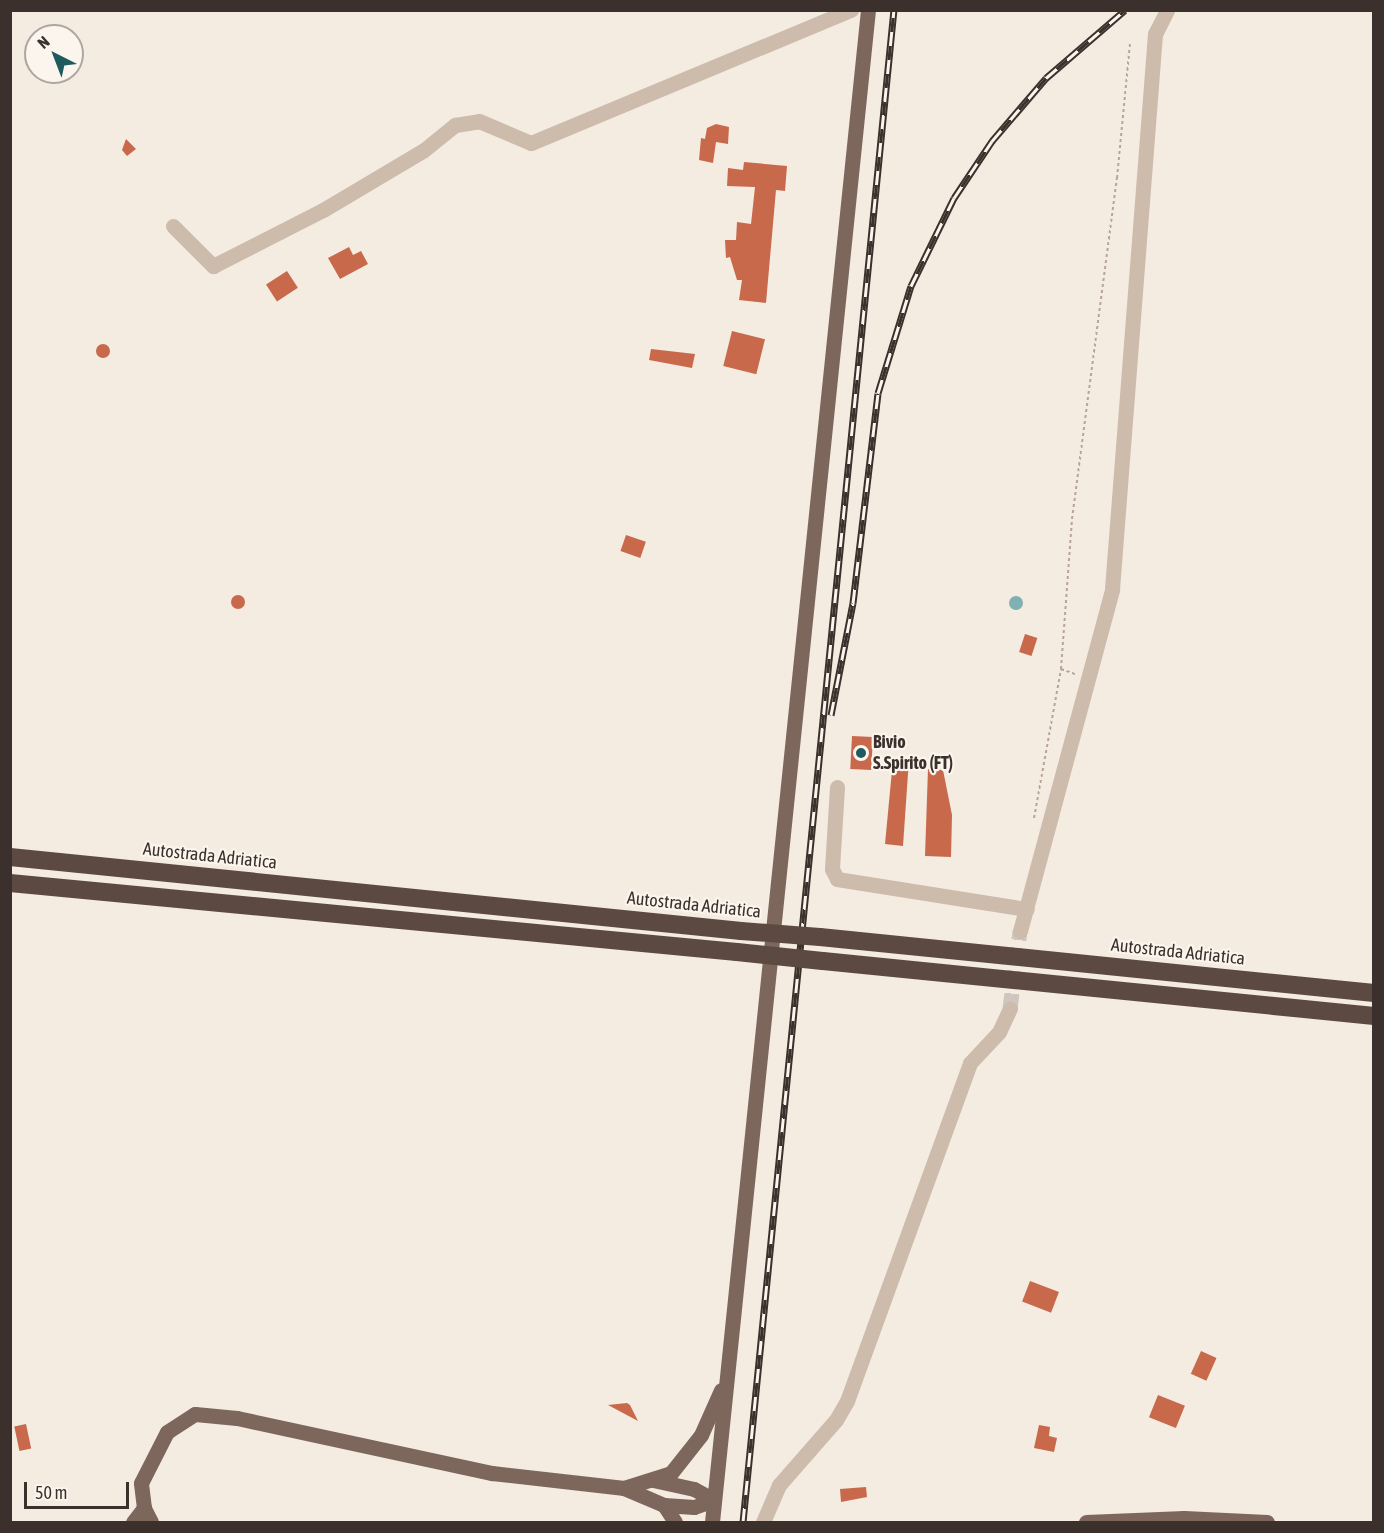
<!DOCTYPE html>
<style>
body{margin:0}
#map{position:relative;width:1384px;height:1533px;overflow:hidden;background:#f4ebe1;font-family:"Asap Condensed",sans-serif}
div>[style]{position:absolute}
.water>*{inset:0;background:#7fb0b2}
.round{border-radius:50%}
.building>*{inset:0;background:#c8694b;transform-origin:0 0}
.minor-tunnel>*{height:15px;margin-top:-7.5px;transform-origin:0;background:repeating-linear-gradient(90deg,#cfc6bd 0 15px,transparent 0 23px)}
.path>*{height:2px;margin-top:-1px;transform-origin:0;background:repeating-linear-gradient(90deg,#b9a596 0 3px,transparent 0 6px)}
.minor>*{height:15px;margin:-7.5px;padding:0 7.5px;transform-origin:7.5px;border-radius:7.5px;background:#cdbbac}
.major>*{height:15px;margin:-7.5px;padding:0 7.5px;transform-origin:7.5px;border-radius:7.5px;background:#7d675c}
.highway>*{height:18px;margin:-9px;padding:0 9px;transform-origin:9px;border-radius:9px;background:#5c4a42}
.rail>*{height:7px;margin-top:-3.5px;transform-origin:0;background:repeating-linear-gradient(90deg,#fbf5ee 0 14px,#3b302b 0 28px);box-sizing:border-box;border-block:2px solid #3b302b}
.highway-bridge>*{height:18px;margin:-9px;padding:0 9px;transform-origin:9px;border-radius:9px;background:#5c4a42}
.dots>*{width:16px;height:16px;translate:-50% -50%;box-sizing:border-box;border:3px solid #fbf5ee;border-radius:50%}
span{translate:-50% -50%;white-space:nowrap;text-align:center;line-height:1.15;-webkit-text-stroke:4.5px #fbf5ee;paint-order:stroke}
.poi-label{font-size:18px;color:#3b302b;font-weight:700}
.left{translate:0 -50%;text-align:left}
.street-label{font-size:18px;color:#3b302b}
.frame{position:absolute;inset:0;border:12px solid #3b302b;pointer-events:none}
.north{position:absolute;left:24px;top:24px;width:60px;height:60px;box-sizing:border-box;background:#fbf5ee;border:2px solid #aea6a0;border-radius:50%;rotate:318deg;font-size:16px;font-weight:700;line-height:24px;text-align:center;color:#3b302b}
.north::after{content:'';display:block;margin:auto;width:21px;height:27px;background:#1f5a5e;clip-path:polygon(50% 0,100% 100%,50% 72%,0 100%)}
.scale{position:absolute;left:24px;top:1482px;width:105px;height:27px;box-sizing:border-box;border:3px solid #3b302b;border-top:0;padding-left:8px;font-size:18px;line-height:21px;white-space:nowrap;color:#3b302b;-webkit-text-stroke:4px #fbf5ee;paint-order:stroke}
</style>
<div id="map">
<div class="water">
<div class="round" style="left:1009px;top:596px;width:14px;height:14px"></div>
</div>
<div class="building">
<div style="clip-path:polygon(716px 124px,729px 127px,728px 144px,716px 142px,713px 163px,699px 160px,701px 138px,705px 139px,707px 128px)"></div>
<div style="clip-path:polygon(126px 139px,136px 149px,127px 156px,122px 150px)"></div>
<div style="clip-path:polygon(744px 162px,787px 166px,785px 191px,776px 190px,766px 303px,739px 300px,742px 280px,737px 280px,730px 257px,726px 258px,725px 240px,736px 240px,737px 222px,751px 224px,755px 187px,727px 186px,728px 168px,743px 170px)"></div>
<div style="clip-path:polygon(349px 247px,353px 255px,361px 251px,368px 264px,340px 279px,328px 258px)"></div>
<div style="left:287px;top:271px;width:20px;height:25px;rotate:57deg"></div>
<div style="left:732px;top:331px;width:34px;height:36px;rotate:14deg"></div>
<div class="round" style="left:96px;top:344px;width:14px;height:14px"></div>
<div style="clip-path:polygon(651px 349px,695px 354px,692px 368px,649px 360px)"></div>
<div style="left:626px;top:535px;width:21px;height:17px;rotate:19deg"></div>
<div class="round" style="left:231px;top:595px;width:14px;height:14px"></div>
<div style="left:1025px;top:634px;width:13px;height:19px;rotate:18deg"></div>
<div style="left:852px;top:736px;width:21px;height:33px;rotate:3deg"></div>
<div style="clip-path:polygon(909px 759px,903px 846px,885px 844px,893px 760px)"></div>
<div style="clip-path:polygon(928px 769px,943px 770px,952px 815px,951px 857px,925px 856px)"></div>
<div style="left:1030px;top:1281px;width:31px;height:22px;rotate:21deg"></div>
<div style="left:1201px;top:1351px;width:17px;height:25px;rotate:24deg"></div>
<div style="left:1158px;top:1395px;width:29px;height:24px;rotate:22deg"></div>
<div style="clip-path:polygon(627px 1403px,630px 1405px,638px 1421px,608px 1405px)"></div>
<div style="left:26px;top:1424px;width:25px;height:12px;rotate:78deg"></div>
<div style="clip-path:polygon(1039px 1425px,1050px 1427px,1049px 1436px,1057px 1438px,1054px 1452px,1034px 1448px)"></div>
<div style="clip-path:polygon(866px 1487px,867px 1497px,841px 1502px,840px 1489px)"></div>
</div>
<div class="minor-tunnel">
<div style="left:1010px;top:1008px;width:78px;rotate:-82.6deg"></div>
</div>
<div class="path">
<div style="left:1061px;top:669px;width:15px;rotate:20deg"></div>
<div style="left:1034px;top:818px;width:151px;rotate:-79.7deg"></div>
<div style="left:1061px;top:669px;width:150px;rotate:-85.8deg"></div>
<div style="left:1072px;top:519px;width:344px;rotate:-82.5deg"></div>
<div style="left:1117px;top:178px;width:136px;rotate:-84.5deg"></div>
</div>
<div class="minor">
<div style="left:173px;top:226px;width:57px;rotate:45deg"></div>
<div style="left:213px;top:266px;width:123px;rotate:-27deg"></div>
<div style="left:323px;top:210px;width:117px;rotate:-30.7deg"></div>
<div style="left:424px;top:150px;width:40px;rotate:-39deg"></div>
<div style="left:455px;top:125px;width:24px;rotate:-9deg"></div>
<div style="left:479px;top:121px;width:56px;rotate:22.9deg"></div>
<div style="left:531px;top:143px;width:347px;rotate:-22.6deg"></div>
<div style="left:837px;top:787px;width:82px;rotate:93.5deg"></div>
<div style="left:832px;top:869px;width:11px;rotate:63deg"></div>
<div style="left:837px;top:879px;width:192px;rotate:9deg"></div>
<div style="left:1020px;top:931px;width:354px;rotate:-74.9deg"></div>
<div style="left:1112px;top:589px;width:557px;rotate:-85.57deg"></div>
<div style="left:1155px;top:34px;width:27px;rotate:-63deg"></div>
<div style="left:763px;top:1522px;width:40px;rotate:-66.6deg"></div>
<div style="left:779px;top:1485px;width:86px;rotate:-48.8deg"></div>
<div style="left:836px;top:1420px;width:22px;rotate:-60deg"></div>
<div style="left:847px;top:1401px;width:360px;rotate:-70deg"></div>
<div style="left:970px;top:1063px;width:42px;rotate:-46.9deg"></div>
<div style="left:999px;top:1032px;width:26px;rotate:-65deg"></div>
</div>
<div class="major">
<div style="left:653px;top:1480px;width:42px;rotate:12.4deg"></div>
<div style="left:694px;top:1489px;width:23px;rotate:29deg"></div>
<div style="left:624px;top:1488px;width:49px;rotate:-17.7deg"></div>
<div style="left:671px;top:1473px;width:48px;rotate:-51.7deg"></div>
<div style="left:701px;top:1435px;width:49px;rotate:-66deg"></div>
<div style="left:664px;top:1505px;width:20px;rotate:57deg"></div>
<div style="left:133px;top:1522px;width:18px;rotate:-52deg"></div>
<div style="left:151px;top:1522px;width:16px;rotate:-117deg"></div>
<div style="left:144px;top:1508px;width:25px;rotate:-97deg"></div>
<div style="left:141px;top:1483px;width:57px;rotate:-63deg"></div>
<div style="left:167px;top:1432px;width:33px;rotate:-33deg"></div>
<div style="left:195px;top:1414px;width:42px;rotate:5.4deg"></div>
<div style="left:237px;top:1418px;width:261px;rotate:12.2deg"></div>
<div style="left:492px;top:1473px;width:133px;rotate:6.5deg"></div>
<div style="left:624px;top:1488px;width:43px;rotate:23deg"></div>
<div style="left:664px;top:1505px;width:30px;rotate:4deg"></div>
<div style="left:694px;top:1507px;width:21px;rotate:-19deg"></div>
<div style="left:712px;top:1522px;width:1520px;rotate:-84.11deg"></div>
<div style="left:1086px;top:1522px;width:98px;rotate:-2.3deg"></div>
<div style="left:1184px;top:1518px;width:83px;rotate:2.8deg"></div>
</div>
<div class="highway">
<div style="left:10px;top:857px;width:735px;rotate:5.78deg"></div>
<div style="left:10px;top:883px;width:730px;rotate:5.42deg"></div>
<div style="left:820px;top:937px;width:557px;rotate:5.77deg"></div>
<div style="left:823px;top:961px;width:554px;rotate:5.7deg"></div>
</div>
<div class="rail">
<div style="left:831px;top:715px;width:114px;rotate:-78.9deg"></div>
<div style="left:853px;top:603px;width:211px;rotate:-83.2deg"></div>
<div style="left:878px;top:393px;width:112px;rotate:-72.9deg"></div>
<div style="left:911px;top:286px;width:98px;rotate:-64deg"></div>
<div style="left:954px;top:198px;width:69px;rotate:-56.3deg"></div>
<div style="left:992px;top:141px;width:83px;rotate:-49.4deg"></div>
<div style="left:1046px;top:78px;width:104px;rotate:-40.7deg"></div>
<div style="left:743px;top:1522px;width:1520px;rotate:-84.3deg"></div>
</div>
<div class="highway-bridge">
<div style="left:741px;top:931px;width:79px;rotate:4.3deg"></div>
<div style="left:737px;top:952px;width:86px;rotate:6deg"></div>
</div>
<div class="dots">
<div style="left:861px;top:753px;background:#1f5a5e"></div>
</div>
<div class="poi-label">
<span class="left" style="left:873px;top:753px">Bivio<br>S.Spirito (FT)</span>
</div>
<div class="street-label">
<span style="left:210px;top:856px;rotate:6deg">Autostrada Adriatica</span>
<span style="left:694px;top:905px;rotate:6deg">Autostrada Adriatica</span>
<span style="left:1178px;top:952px;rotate:6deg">Autostrada Adriatica</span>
</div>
<div class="frame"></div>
<div class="north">N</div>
<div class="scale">50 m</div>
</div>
